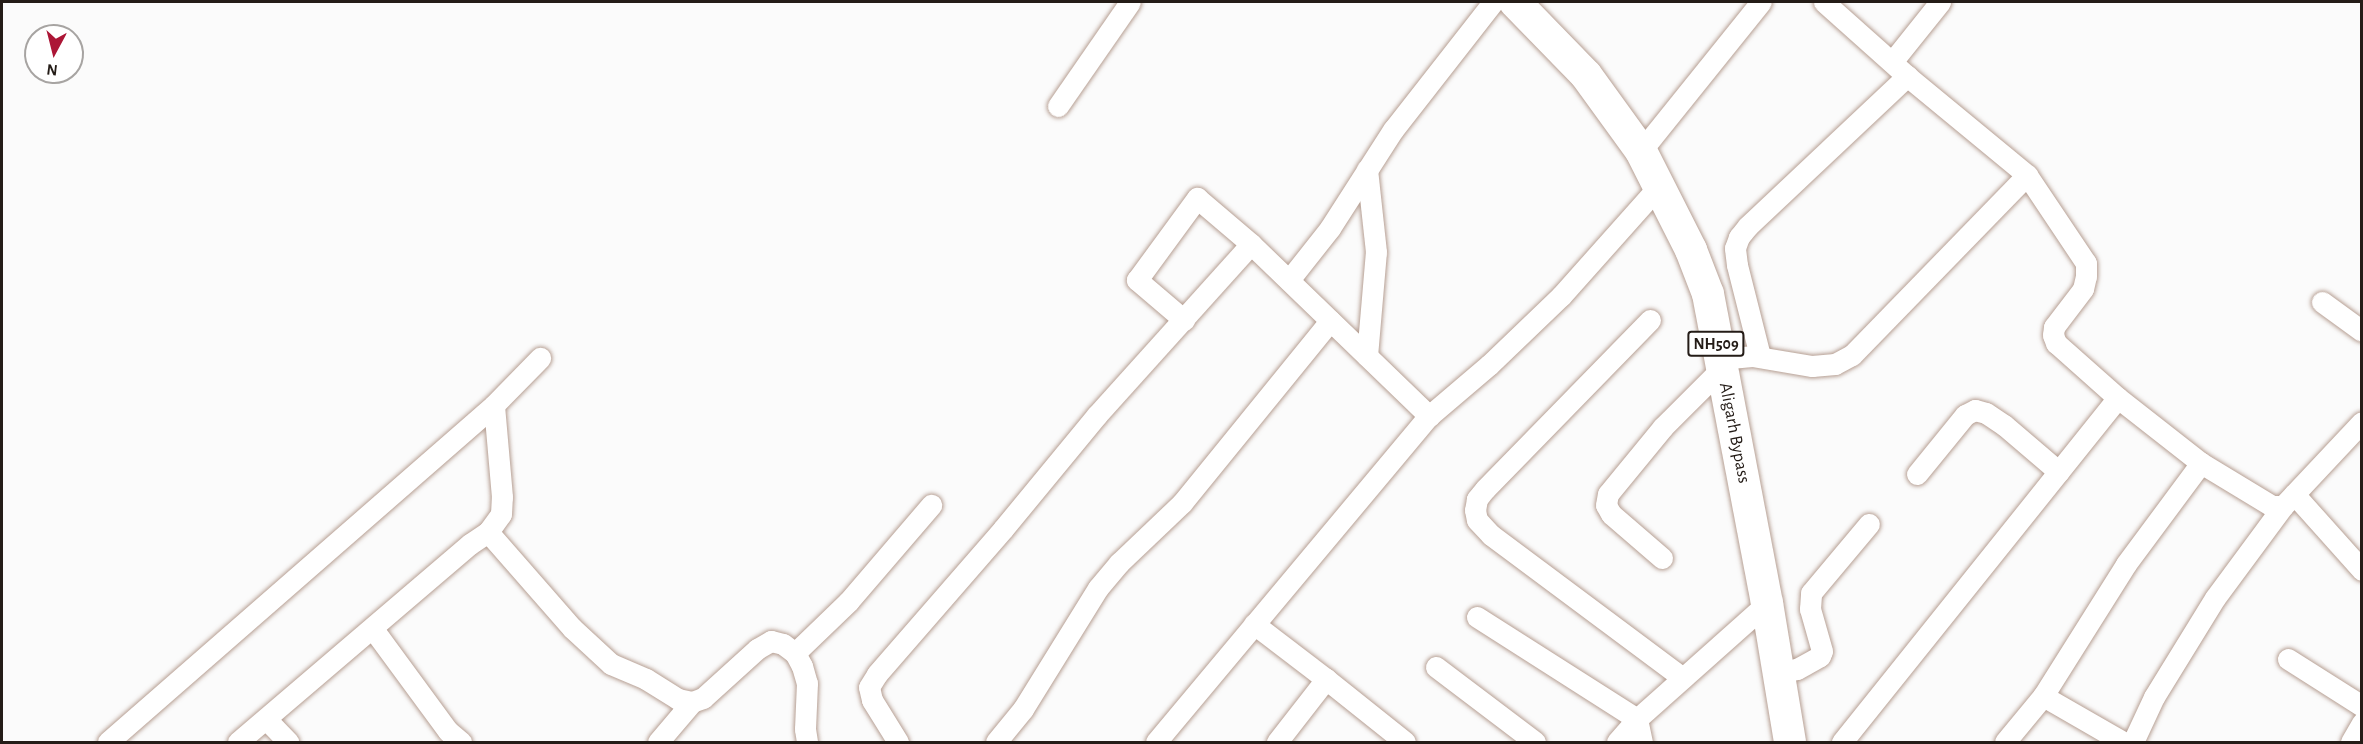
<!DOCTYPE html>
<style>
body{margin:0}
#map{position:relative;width:2363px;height:744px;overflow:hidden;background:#fbfbfb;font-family:"Alegreya Sans",sans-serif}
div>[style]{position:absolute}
.roads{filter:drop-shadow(0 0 2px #b69f93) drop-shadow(0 0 2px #b69f93)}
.minor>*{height:21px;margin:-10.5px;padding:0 10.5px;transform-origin:10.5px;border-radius:10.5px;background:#fff}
.highway>*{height:32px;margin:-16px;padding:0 16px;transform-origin:16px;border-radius:16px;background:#fff}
span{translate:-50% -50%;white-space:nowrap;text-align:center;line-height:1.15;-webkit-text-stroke:4.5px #fff;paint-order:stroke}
.shield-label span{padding:2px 4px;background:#fff;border:2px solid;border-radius:4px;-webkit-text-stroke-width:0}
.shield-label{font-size:16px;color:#241c17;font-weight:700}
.street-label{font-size:18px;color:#241c17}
.frame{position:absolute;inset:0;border:3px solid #241c17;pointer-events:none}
.north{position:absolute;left:24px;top:24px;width:60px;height:60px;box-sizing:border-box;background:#fff;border:2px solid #a7a4a2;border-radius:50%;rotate:187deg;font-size:16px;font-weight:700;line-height:24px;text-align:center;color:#241c17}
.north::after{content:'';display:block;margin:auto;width:21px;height:27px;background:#ac1636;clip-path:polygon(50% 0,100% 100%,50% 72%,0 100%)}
</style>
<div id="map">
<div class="roads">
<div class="minor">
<div style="left:1824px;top:2px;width:111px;rotate:41.7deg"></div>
<div style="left:1907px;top:76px;width:156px;rotate:39.5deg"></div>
<div style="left:2027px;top:175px;width:106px;rotate:56.2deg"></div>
<div style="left:2086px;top:263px;width:13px;rotate:90deg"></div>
<div style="left:2086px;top:276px;width:13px;rotate:103deg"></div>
<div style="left:2083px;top:289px;width:48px;rotate:127.3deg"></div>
<div style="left:2054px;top:327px;width:8px;rotate:97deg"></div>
<div style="left:2053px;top:335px;width:9px;rotate:69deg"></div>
<div style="left:2056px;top:343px;width:83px;rotate:41.6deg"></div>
<div style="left:2118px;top:398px;width:105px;rotate:38.1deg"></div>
<div style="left:2201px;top:463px;width:83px;rotate:31.2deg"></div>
<div style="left:2272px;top:506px;width:11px"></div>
<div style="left:2283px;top:506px;width:115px;rotate:-46.8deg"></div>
<div style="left:1892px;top:62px;width:77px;rotate:-51.3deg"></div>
<div style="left:1058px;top:106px;width:126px;rotate:-55.3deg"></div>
<div style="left:1641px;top:151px;width:191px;rotate:-51.2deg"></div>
<div style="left:1289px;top:280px;width:66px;rotate:-51.7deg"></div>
<div style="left:1330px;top:228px;width:117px;rotate:-57.3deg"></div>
<div style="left:1393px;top:130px;width:162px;rotate:-52deg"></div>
<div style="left:2322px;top:302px;width:49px;rotate:35.9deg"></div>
<div style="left:1184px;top:320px;width:62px;rotate:-139.6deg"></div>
<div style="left:1137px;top:280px;width:102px;rotate:-53.8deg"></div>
<div style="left:1197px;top:198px;width:71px;rotate:40.4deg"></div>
<div style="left:1251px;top:244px;width:248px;rotate:44deg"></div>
<div style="left:1650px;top:320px;width:236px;rotate:134.3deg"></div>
<div style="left:1485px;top:489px;width:13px;rotate:129deg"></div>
<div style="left:1477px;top:499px;width:11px;rotate:100deg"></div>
<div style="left:1475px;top:510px;width:10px;rotate:79deg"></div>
<div style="left:1477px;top:520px;width:21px;rotate:47deg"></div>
<div style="left:1491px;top:535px;width:239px;rotate:36.7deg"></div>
<div style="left:1367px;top:356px;width:104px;rotate:-85.1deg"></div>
<div style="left:1376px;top:252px;width:83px;rotate:-96.2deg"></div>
<div style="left:1760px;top:356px;width:94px;rotate:-104.2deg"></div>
<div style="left:1737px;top:265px;width:17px;rotate:-97deg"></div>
<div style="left:1735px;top:248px;width:12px;rotate:-70deg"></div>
<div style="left:1739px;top:237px;width:14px;rotate:-51deg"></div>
<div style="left:1748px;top:226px;width:219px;rotate:-43.3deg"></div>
<div style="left:1719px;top:359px;width:33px;rotate:-5deg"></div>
<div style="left:1752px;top:356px;width:61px;rotate:9.5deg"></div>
<div style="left:1812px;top:366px;width:23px;rotate:-5deg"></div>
<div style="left:1835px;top:364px;width:19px;rotate:-28deg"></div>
<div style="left:1852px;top:355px;width:251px;rotate:-45.8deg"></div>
<div style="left:1917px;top:474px;width:76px;rotate:-50.9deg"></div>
<div style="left:1965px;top:415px;width:11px;rotate:-27deg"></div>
<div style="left:1975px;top:410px;width:11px;rotate:15deg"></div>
<div style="left:1986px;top:413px;width:22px;rotate:34deg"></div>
<div style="left:2004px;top:425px;width:72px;rotate:40.5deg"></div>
<div style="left:2294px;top:494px;width:102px;rotate:48.2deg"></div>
<div style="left:488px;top:532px;width:128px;rotate:48.8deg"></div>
<div style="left:572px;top:628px;width:53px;rotate:42.7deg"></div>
<div style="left:611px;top:664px;width:38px;rotate:23deg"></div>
<div style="left:646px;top:679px;width:38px;rotate:32deg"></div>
<div style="left:678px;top:699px;width:14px;rotate:12deg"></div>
<div style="left:692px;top:702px;width:12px;rotate:-20deg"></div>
<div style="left:703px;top:698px;width:73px;rotate:-42.2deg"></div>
<div style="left:757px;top:649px;width:16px;rotate:-30deg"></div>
<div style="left:771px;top:641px;width:12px;rotate:14deg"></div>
<div style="left:783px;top:644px;width:15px;rotate:37deg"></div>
<div style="left:795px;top:653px;width:15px;rotate:62deg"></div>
<div style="left:802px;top:666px;width:18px;rotate:74deg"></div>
<div style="left:807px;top:683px;width:46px;rotate:92.5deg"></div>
<div style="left:805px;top:729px;width:13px;rotate:81deg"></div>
<div style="left:1662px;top:558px;width:67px;rotate:-139.2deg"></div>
<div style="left:1611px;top:514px;width:10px;rotate:-119deg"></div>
<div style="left:1606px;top:505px;width:11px;rotate:-80deg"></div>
<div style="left:1608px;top:494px;width:87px;rotate:-50.6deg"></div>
<div style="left:1663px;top:427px;width:82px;rotate:-45deg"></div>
<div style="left:1477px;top:617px;width:190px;rotate:32.5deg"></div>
<div style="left:1637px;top:719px;width:24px;rotate:78deg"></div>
<div style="left:1254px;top:624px;width:91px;rotate:37.4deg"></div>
<div style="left:373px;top:629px;width:127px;rotate:53.7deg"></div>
<div style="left:448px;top:731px;width:17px;rotate:40deg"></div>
<div style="left:795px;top:653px;width:74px;rotate:-43.9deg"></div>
<div style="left:848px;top:602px;width:128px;rotate:-49.4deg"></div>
<div style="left:2288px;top:659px;width:88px;rotate:32.4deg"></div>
<div style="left:1436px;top:667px;width:124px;rotate:37.1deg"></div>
<div style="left:1779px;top:673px;width:18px;rotate:-13deg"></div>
<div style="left:1797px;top:669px;width:26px;rotate:-29deg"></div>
<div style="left:1820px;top:656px;width:5px;rotate:-68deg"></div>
<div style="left:1822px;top:651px;width:44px;rotate:-105.9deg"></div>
<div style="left:1810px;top:609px;width:16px;rotate:-86deg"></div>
<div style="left:1811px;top:593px;width:90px;rotate:-50deg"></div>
<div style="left:2043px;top:696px;width:92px;rotate:29.9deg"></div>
<div style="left:266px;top:719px;width:32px;rotate:46deg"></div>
<div style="left:108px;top:742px;width:512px;rotate:-41.12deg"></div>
<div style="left:494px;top:405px;width:66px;rotate:-45.6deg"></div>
<div style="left:238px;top:742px;width:305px;rotate:-40.5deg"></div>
<div style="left:470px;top:544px;width:22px;rotate:-34deg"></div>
<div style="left:488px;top:532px;width:22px;rotate:-54deg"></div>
<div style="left:501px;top:514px;width:17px;rotate:-87deg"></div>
<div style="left:502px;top:497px;width:92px;rotate:-95deg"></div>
<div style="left:658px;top:742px;width:52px;rotate:-49.6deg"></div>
<div style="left:898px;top:742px;width:49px;rotate:-121.8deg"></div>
<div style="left:872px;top:700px;width:13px;rotate:-103deg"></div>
<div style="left:869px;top:687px;width:15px;rotate:-58deg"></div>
<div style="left:877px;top:674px;width:192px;rotate:-49deg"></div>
<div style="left:1003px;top:529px;width:148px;rotate:-50.5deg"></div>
<div style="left:1097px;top:415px;width:230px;rotate:-48deg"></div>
<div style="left:996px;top:742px;width:43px;rotate:-50.7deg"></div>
<div style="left:1023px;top:709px;width:142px;rotate:-58.2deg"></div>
<div style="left:1098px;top:588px;width:33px;rotate:-50deg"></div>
<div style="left:1119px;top:563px;width:87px;rotate:-43.6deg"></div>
<div style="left:1182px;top:503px;width:235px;rotate:-50.9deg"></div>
<div style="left:1156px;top:742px;width:425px;rotate:-50.1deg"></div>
<div style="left:1429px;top:416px;width:79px;rotate:-40.4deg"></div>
<div style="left:1489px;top:365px;width:100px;rotate:-43.8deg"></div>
<div style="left:1561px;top:296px;width:147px;rotate:-48.3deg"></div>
<div style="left:1277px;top:742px;width:80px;rotate:-52.1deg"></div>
<div style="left:1326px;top:679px;width:101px;rotate:38.6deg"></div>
<div style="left:1617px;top:742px;width:30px;rotate:-49deg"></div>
<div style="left:1637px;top:719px;width:174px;rotate:-41.7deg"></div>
<div style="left:1842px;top:742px;width:441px;rotate:-51.3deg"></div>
<div style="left:2005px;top:742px;width:60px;rotate:-50.4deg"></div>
<div style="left:2043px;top:696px;width:156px;rotate:-57.8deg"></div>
<div style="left:2126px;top:564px;width:126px;rotate:-53.4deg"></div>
<div style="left:2133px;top:742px;width:50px;rotate:-65deg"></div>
<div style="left:2154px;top:697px;width:116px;rotate:-58.4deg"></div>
<div style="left:2215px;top:598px;width:114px;rotate:-53.5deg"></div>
<div style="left:2351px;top:742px;width:22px;rotate:-60deg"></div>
</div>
<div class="highway">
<div style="left:1515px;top:2px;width:102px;rotate:45.8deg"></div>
<div style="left:1586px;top:75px;width:94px;rotate:54.1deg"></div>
<div style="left:1641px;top:151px;width:111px;rotate:63.2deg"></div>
<div style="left:1691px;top:250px;width:47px;rotate:68.9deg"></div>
<div style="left:1708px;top:294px;width:315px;rotate:79.2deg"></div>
<div style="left:1767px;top:603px;width:141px;rotate:80.6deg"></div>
</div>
</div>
<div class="shield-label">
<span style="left:1716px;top:344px">NH509</span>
</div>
<div class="street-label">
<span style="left:1734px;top:433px;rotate:79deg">Aligarh Bypass</span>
</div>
<div class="frame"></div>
<div class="north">N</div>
</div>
